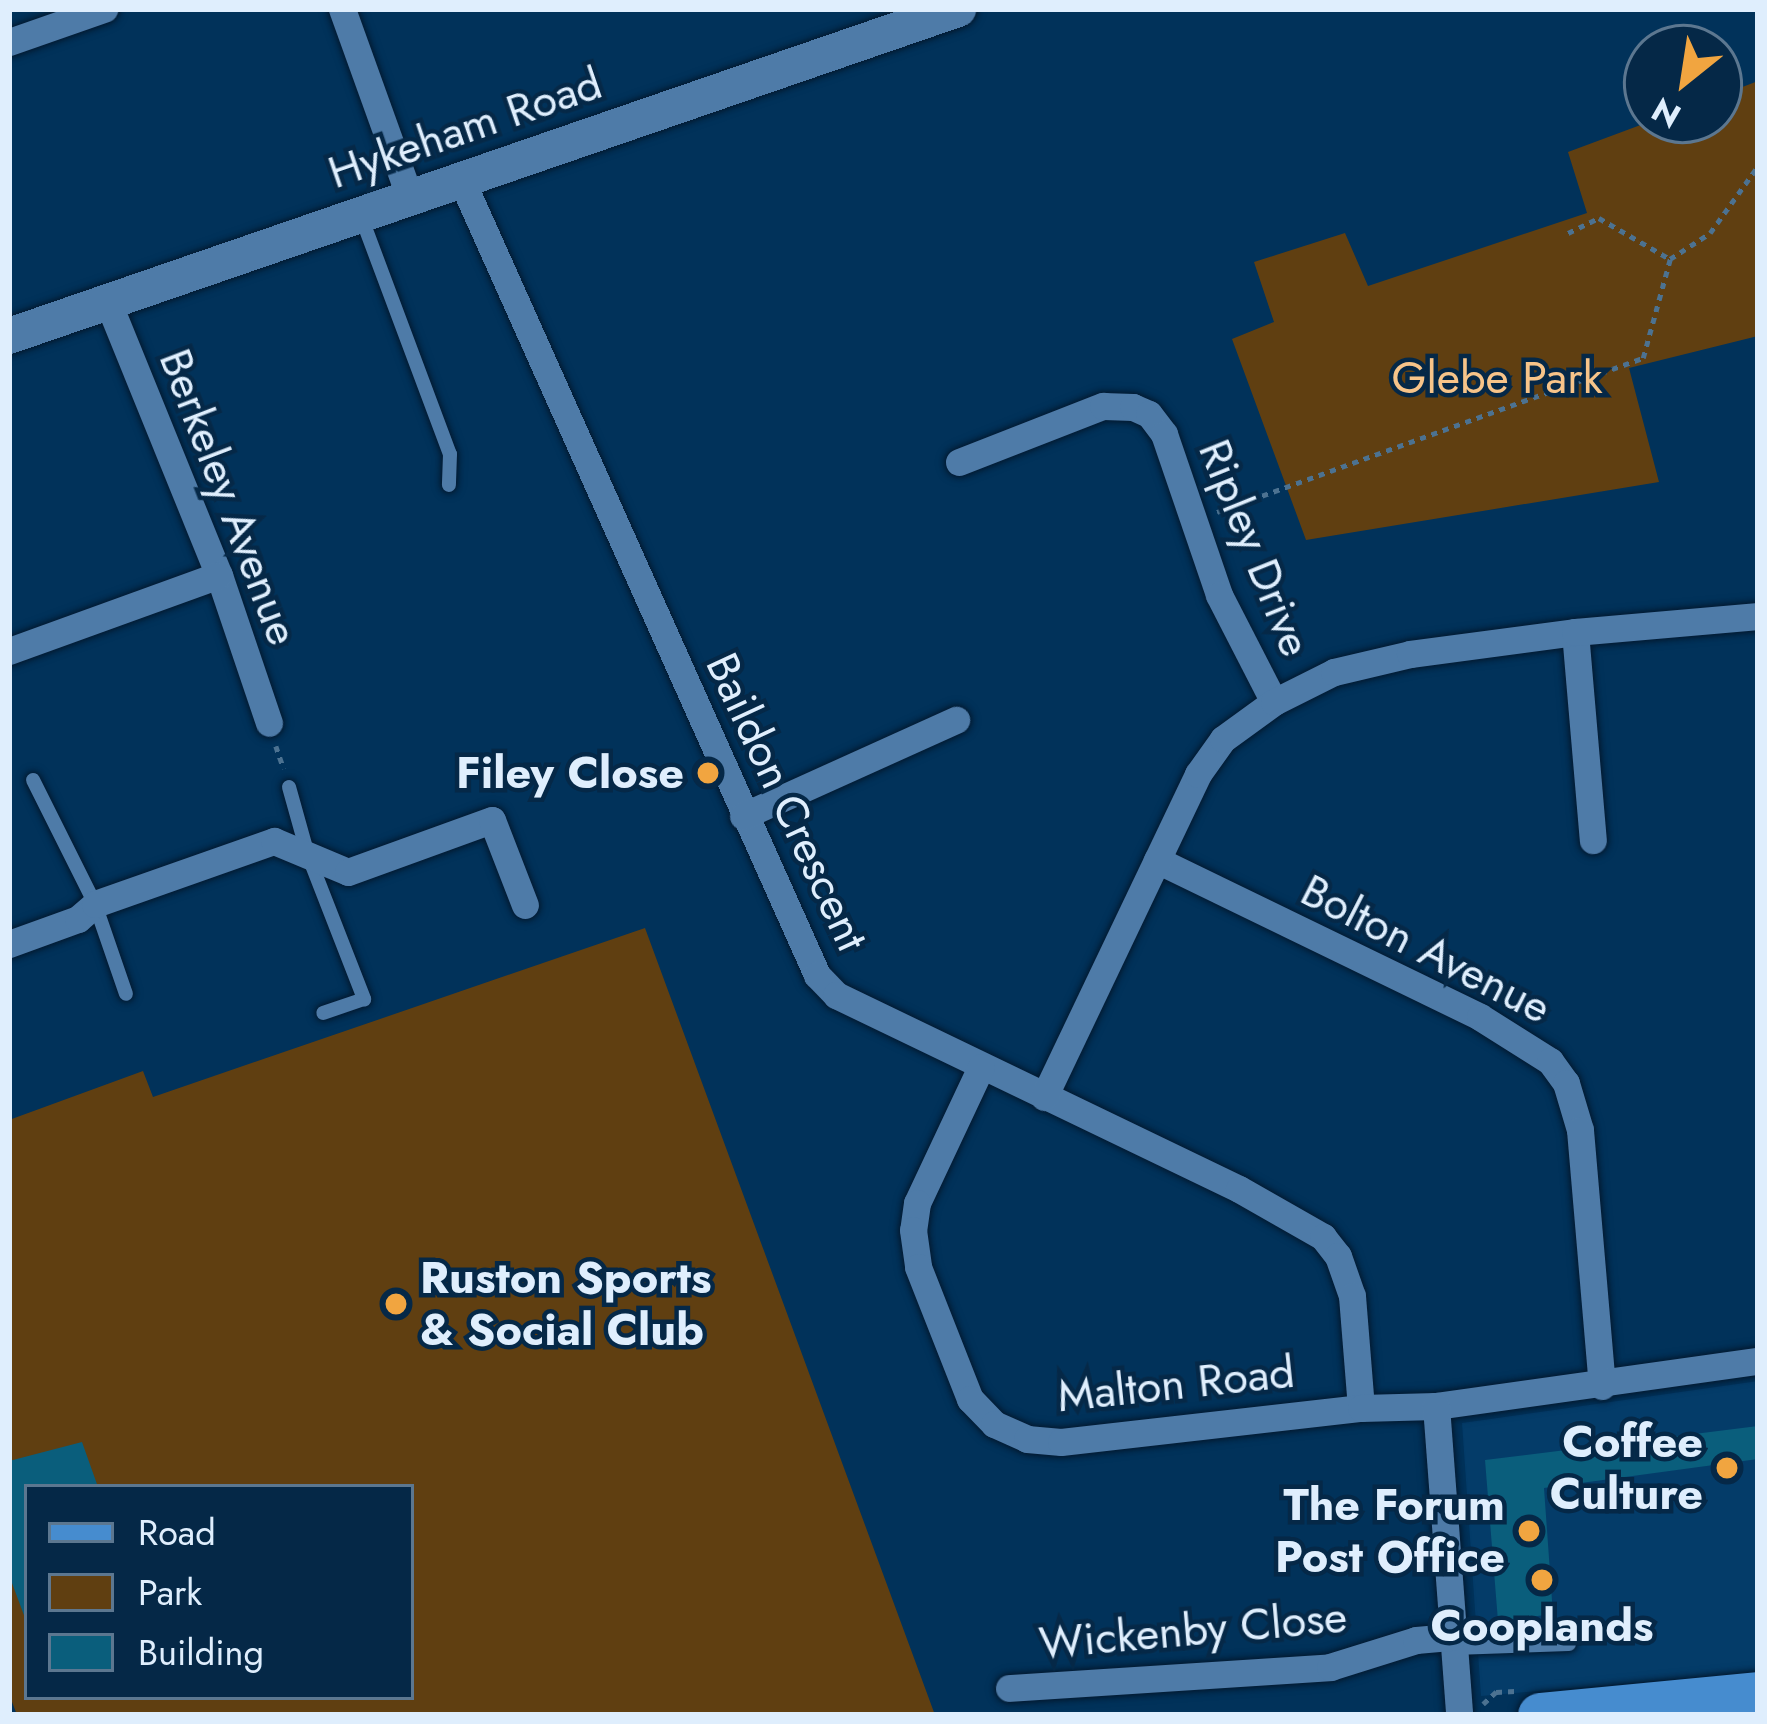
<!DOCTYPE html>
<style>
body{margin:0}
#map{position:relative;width:1767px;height:1724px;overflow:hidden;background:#01325a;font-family:Jost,sans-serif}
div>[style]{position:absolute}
.built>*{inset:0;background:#043c69}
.green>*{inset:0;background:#603f11}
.building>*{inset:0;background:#0a5e7c}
.path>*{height:4.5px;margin-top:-2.25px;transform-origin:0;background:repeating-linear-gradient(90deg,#4c7291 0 6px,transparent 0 12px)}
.roads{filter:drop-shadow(0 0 3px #03192f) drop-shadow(0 0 3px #03192f)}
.service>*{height:14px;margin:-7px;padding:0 7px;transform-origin:7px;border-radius:7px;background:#4e7ba8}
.minor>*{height:27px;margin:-13.5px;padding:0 13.5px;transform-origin:13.5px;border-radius:13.5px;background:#4e7ba8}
.tertiary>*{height:36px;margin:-18px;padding:0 18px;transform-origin:18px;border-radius:18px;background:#4e7ba8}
.primary>*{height:45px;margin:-22.5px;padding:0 22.5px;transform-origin:22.5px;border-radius:22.5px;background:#468ccf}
.dots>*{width:33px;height:33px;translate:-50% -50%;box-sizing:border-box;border:6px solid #052847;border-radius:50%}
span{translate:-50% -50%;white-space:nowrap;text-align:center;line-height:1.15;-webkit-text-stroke:9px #052847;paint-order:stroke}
.street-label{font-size:45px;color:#dfeefd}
.park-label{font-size:45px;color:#f7c489}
.poi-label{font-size:45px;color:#dfeefd;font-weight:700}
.right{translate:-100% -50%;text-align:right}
.left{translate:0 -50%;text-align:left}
.frame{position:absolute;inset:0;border:12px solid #dfeefd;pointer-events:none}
.legend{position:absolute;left:24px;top:1484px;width:390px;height:216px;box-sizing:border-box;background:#052847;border:3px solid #5c7790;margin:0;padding:15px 21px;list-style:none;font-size:36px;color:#dfeefd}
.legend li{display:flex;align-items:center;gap:24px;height:60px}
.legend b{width:60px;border:3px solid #5c7790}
.north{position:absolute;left:1623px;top:24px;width:120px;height:120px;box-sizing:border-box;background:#052847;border:3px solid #5c7790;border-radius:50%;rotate:210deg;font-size:33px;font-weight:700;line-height:48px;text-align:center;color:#dfeefd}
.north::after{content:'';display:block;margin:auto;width:42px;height:54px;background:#f1a540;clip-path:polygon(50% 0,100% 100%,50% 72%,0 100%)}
</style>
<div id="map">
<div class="built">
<div style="clip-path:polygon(1758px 1381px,1758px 1672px,1481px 1696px,1462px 1423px)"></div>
</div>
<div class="green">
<div style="clip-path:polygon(1758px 81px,1758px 336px,1629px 368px,1659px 482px,1306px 540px,1232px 339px,1274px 322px,1254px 262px,1345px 233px,1368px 286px,1587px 213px,1568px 152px,1654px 120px,1719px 120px,1719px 96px)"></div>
<div style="clip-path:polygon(evenodd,645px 928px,935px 1715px,17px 1715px,9px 1694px,9px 1120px,143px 1071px,153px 1097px,645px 928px,27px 1487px,411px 1487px,411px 1697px,27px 1697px,27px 1487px)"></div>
</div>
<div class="building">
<div style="clip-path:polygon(1758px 1426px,1758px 1459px,1544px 1488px,1553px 1614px,1498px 1621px,1485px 1460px)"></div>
<div style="clip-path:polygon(82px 1442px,98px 1487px,27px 1487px,25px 1618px,9px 1575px,9px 1461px)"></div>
</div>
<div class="path">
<div style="left:1568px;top:233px;width:34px;rotate:-26deg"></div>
<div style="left:1599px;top:218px;width:82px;rotate:30deg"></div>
<div style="left:1217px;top:512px;width:453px;rotate:-19.9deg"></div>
<div style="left:1643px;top:358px;width:103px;rotate:-74.7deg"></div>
<div style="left:1670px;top:259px;width:48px;rotate:-33deg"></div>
<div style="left:1710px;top:233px;width:82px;rotate:-54.4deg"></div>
<div style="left:276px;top:746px;width:24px;rotate:71deg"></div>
<div style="left:1483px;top:1704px;width:18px;rotate:-43deg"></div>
<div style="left:1496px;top:1692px;width:19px;rotate:-3deg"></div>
</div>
<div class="roads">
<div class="service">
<div style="left:362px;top:219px;width:251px;rotate:69.5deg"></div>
<div style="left:450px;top:454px;width:31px;rotate:92deg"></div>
<div style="left:33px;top:780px;width:139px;rotate:63.4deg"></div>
<div style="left:95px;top:904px;width:95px;rotate:71deg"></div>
<div style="left:289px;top:787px;width:71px;rotate:74.4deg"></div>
<div style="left:308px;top:855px;width:155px;rotate:68.7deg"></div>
<div style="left:364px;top:999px;width:43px;rotate:161.1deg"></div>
<div style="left:1454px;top:1648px;width:115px;rotate:-2deg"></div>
</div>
<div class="minor">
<div style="left:342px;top:9px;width:201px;rotate:70.2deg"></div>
<div style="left:9px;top:42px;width:101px;rotate:-19.2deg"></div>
<div style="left:461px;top:179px;width:872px;rotate:65.9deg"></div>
<div style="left:817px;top:975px;width:28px;rotate:46deg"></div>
<div style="left:836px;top:995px;width:447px;rotate:25.7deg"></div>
<div style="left:1239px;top:1189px;width:97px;rotate:29.7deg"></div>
<div style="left:1323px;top:1237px;width:24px;rotate:52deg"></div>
<div style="left:1338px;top:1256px;width:42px;rotate:70.7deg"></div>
<div style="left:1352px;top:1296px;width:112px;rotate:85.4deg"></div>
<div style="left:108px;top:302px;width:295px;rotate:67.9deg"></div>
<div style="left:219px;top:575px;width:156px;rotate:71.3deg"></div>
<div style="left:959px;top:462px;width:155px;rotate:-21.3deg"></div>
<div style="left:1103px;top:406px;width:30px;rotate:2deg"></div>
<div style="left:1133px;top:407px;width:17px;rotate:24deg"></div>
<div style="left:1149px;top:414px;width:25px;rotate:53deg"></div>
<div style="left:1164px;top:434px;width:170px;rotate:71.1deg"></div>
<div style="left:1219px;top:595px;width:120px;rotate:62.8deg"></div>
<div style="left:1575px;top:632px;width:209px;rotate:85.1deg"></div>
<div style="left:9px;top:651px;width:223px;rotate:-19.9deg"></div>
<div style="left:743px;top:816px;width:234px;rotate:-24.3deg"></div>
<div style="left:1157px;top:860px;width:359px;rotate:25.9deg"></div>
<div style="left:1480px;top:1017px;width:83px;rotate:32.2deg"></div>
<div style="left:1550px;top:1061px;width:27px;rotate:54deg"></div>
<div style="left:1566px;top:1083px;width:49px;rotate:73.4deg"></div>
<div style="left:1580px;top:1130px;width:257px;rotate:85.1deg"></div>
<div style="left:9px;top:944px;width:73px;rotate:-19.9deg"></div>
<div style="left:78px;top:919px;width:23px;rotate:-41deg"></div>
<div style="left:95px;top:904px;width:190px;rotate:-19.4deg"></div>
<div style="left:274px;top:841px;width:80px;rotate:22.7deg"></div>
<div style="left:348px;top:872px;width:153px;rotate:-19.9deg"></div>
<div style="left:492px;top:820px;width:91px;rotate:68.8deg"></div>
<div style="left:981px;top:1067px;width:150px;rotate:115.2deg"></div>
<div style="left:917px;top:1203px;width:27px;rotate:98deg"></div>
<div style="left:913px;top:1230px;width:37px;rotate:82deg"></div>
<div style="left:918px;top:1267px;width:142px;rotate:68.5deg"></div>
<div style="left:970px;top:1399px;width:35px;rotate:46deg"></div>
<div style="left:994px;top:1424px;width:36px;rotate:24deg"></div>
<div style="left:1027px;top:1439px;width:34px;rotate:5deg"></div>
<div style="left:1061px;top:1442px;width:302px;rotate:-6.5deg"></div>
<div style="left:1361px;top:1408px;width:75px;rotate:-1.5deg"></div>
<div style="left:1436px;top:1406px;width:325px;rotate:-8deg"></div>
<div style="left:1044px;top:1097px;width:358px;rotate:-64.5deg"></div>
<div style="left:1198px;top:774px;width:43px;rotate:-54.5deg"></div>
<div style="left:1223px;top:739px;width:63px;rotate:-36deg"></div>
<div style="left:1274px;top:702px;width:67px;rotate:-26.6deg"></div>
<div style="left:1334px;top:672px;width:78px;rotate:-13.3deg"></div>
<div style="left:1410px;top:654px;width:166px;rotate:-7.6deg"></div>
<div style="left:1575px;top:632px;width:184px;rotate:-5deg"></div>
<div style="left:1436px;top:1406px;width:310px;rotate:85.7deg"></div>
<div style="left:1009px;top:1688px;width:322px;rotate:-3.7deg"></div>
<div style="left:1330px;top:1667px;width:90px;rotate:-17.4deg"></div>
<div style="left:1416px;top:1640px;width:37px;rotate:-5deg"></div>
</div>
<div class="tertiary">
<div style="left:9px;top:336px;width:1004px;rotate:-19.01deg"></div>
</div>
<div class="primary">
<div style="left:1540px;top:1715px;width:219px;rotate:-5.5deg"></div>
</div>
</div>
<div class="dots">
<div style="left:708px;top:773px;background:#f1a540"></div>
<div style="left:396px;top:1304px;background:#f1a540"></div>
<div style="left:1727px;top:1468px;background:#f1a540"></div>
<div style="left:1529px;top:1531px;background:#f1a540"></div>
<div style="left:1542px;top:1580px;background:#f1a540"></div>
</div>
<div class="street-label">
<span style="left:465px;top:128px;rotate:-19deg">Hykeham Road</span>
<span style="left:229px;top:497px;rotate:69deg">Berkeley Avenue</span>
<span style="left:1255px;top:548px;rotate:68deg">Ripley Drive</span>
<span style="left:787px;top:802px;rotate:65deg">Baildon Crescent</span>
<span style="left:1426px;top:949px;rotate:27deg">Bolton Avenue</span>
<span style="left:1176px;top:1384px;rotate:-6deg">Malton Road</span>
<span style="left:1193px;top:1630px;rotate:-5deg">Wickenby Close</span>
</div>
<div class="park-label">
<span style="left:1497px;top:378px">Glebe Park</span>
</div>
<div class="poi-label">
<span class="right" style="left:684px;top:773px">Filey Close</span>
<span class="left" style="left:420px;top:1304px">Ruston Sports<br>&amp; Social Club</span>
<span class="right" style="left:1703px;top:1468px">Coffee<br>Culture</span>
<span class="right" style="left:1505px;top:1531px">The Forum<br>Post Office</span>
<span style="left:1542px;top:1626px">Cooplands</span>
</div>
<div class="frame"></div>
<ul class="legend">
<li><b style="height:15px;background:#468ccf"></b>Road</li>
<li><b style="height:33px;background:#603f11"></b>Park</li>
<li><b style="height:33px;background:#0a5e7c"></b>Building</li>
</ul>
<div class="north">N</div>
</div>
